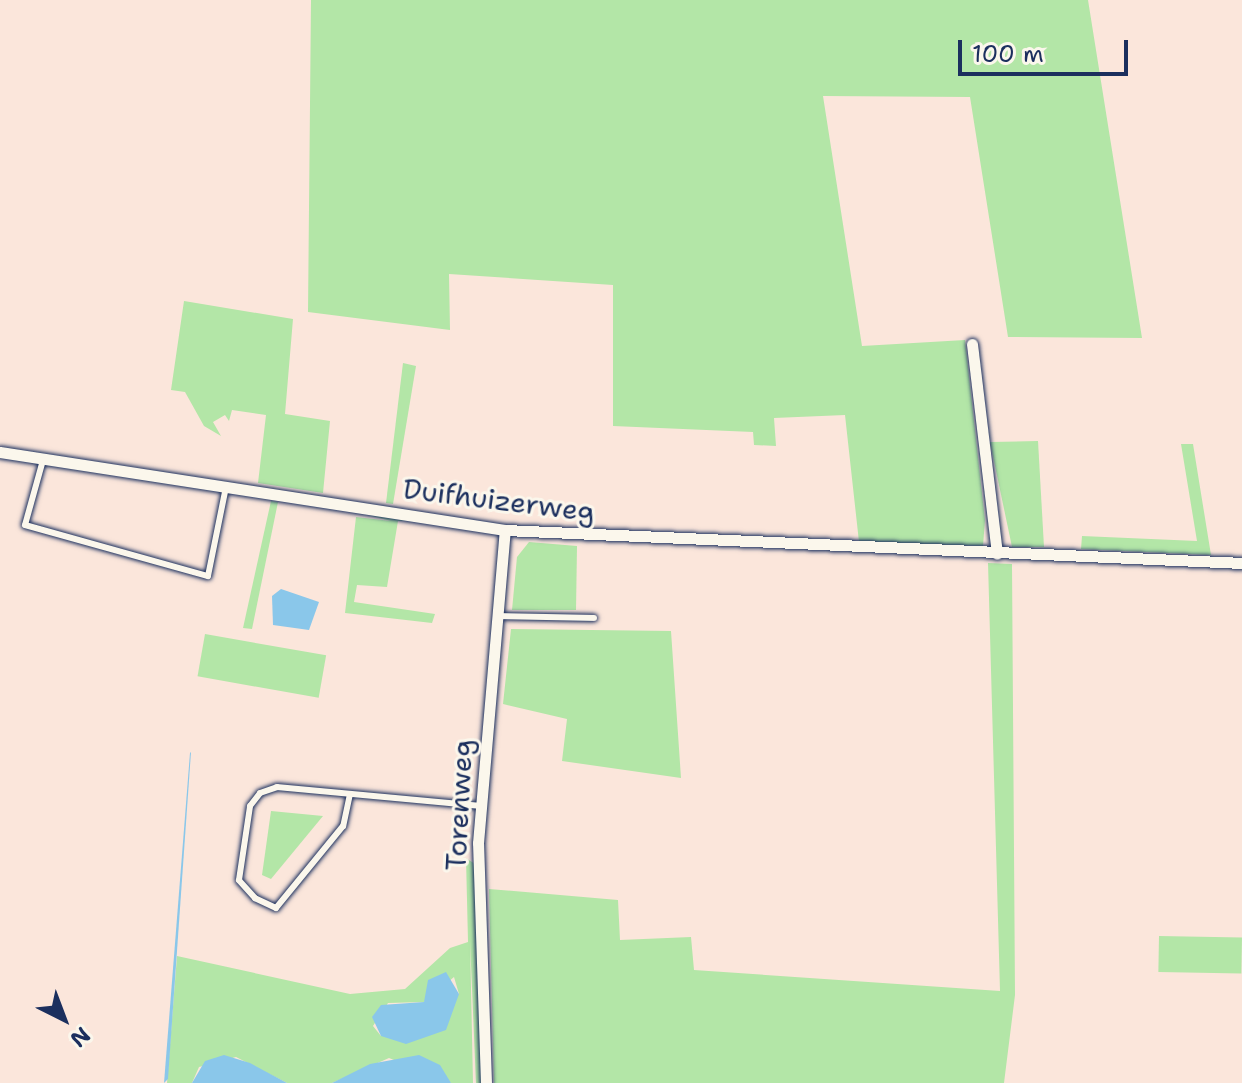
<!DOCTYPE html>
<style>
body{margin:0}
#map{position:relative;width:1242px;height:1083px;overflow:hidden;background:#fbe6db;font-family:"Shantell Sans",sans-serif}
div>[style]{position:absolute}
.green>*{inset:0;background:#b3e6a7;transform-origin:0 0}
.water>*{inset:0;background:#8ac7ea}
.roads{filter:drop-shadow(0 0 2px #1b2f5e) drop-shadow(0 0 2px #1b2f5e)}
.lane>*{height:6px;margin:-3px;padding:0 3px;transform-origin:3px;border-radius:3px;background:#fbf7ec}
.street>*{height:11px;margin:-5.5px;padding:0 5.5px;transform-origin:5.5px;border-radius:5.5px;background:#fbf7ec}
span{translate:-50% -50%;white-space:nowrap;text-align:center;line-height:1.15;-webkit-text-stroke:6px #fbf7ec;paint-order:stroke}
.street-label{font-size:28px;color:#1b2f5e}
.north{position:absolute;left:24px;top:979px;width:80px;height:80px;-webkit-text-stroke:6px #fbf7ec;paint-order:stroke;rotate:138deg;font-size:22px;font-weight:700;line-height:32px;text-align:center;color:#1b2f5e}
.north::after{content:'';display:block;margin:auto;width:28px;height:36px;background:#1b2f5e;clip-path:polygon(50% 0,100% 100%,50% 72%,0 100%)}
.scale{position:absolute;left:958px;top:40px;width:170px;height:36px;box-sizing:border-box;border:4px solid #1b2f5e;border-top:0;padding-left:10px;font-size:24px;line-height:28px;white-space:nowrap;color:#1b2f5e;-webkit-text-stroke:6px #fbf7ec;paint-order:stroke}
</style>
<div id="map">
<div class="green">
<div style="clip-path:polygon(311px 0,1088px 0,1142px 338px,1008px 337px,970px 97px,823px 96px,862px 346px,965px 340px,985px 520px,983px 546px,859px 542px,845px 415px,774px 418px,776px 446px,754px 445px,753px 432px,613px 426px,613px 285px,449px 274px,450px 330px,308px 312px)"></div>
<div style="clip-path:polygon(184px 301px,293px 319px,285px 414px,330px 421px,323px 493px,258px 483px,266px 415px,232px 410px,229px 421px,225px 415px,213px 422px,221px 436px,204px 426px,185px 392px,171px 390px)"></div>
<div style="clip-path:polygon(403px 363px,416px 366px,393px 504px,386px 503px)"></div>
<div style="clip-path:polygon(1038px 441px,1044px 547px,1012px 547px,990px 442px)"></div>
<div style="clip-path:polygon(1181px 444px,1193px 444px,1211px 555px,1081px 549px,1082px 536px,1197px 541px)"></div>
<div style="clip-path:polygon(271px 501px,278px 502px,252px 629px,243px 628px)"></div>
<div style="clip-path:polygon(338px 507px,421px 520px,398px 521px,387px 587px,357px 585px,354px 602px,435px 614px,432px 623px,345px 613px,356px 517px,391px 521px)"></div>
<div style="clip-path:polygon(529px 542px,577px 546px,576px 610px,512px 610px,517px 557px)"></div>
<div style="clip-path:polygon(988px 563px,1012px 564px,1015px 995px,1004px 1083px,494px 1083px,489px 889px,618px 900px,620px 940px,691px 937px,694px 970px,1000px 991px)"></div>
<div style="clip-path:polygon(511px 629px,671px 631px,681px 778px,562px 761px,567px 719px,503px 704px)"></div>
<div style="left:205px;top:634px;width:123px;height:43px;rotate:10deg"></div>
<div style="clip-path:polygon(271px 811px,323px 816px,271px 879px,262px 875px)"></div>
<div style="clip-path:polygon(evenodd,466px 858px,475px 864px,483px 1083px,476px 1083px,470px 941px,473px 1083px,451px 1083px,389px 1058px,332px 1083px,287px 1083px,236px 1057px,199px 1067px,192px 1083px,167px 1083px,177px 956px,350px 994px,405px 989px,450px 948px,468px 942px,466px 858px,454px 977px,459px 994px,381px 1036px,373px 1026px,388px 1003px,424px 1002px,454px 977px)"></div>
<div style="left:1159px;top:936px;width:83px;height:36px;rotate:1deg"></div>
</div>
<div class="water">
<div style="clip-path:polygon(281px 589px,319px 602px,309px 630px,273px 625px,272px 596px)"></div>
<div style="clip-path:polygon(191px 752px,168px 1079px,164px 1083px,190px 753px)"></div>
<div style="clip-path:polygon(446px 972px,459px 994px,446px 1030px,406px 1044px,381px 1036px,372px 1017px,381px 1005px,424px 1002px,428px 980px)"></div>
<div style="clip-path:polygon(224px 1055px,250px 1063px,287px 1083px,192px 1083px,205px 1061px)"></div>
<div style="clip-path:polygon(419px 1055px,440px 1065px,451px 1083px,332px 1083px,370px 1064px)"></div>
</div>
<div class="roads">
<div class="lane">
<div style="left:43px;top:460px;width:67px;rotate:105.5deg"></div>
<div style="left:25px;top:525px;width:190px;rotate:15.6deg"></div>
<div style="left:208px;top:576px;width:91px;rotate:-78.6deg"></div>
<div style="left:498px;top:616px;width:96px;rotate:1.2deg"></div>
<div style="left:350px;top:794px;width:33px;rotate:102deg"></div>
<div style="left:343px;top:826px;width:106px;rotate:129.3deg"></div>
<div style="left:276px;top:908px;width:23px;rotate:-155deg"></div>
<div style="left:255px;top:898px;width:24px;rotate:-132deg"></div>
<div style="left:239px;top:880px;width:75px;rotate:-81.5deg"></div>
<div style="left:250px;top:806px;width:16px;rotate:-52deg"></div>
<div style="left:260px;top:793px;width:18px;rotate:-19deg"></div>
<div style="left:277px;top:787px;width:205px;rotate:5.3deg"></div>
</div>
<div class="street">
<div style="left:972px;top:344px;width:211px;rotate:83.2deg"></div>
<div style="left:0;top:452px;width:511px;rotate:8.78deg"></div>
<div style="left:505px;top:530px;width:738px;rotate:2.56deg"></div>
<div style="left:486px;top:1083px;width:240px;rotate:-91.9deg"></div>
<div style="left:478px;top:843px;width:314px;rotate:-85.1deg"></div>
</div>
</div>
<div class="street-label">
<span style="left:499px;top:500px;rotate:7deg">Duifhuizerweg</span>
<span style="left:459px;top:805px;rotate:-87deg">Torenweg</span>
</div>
<div class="north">N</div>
<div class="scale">100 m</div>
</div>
